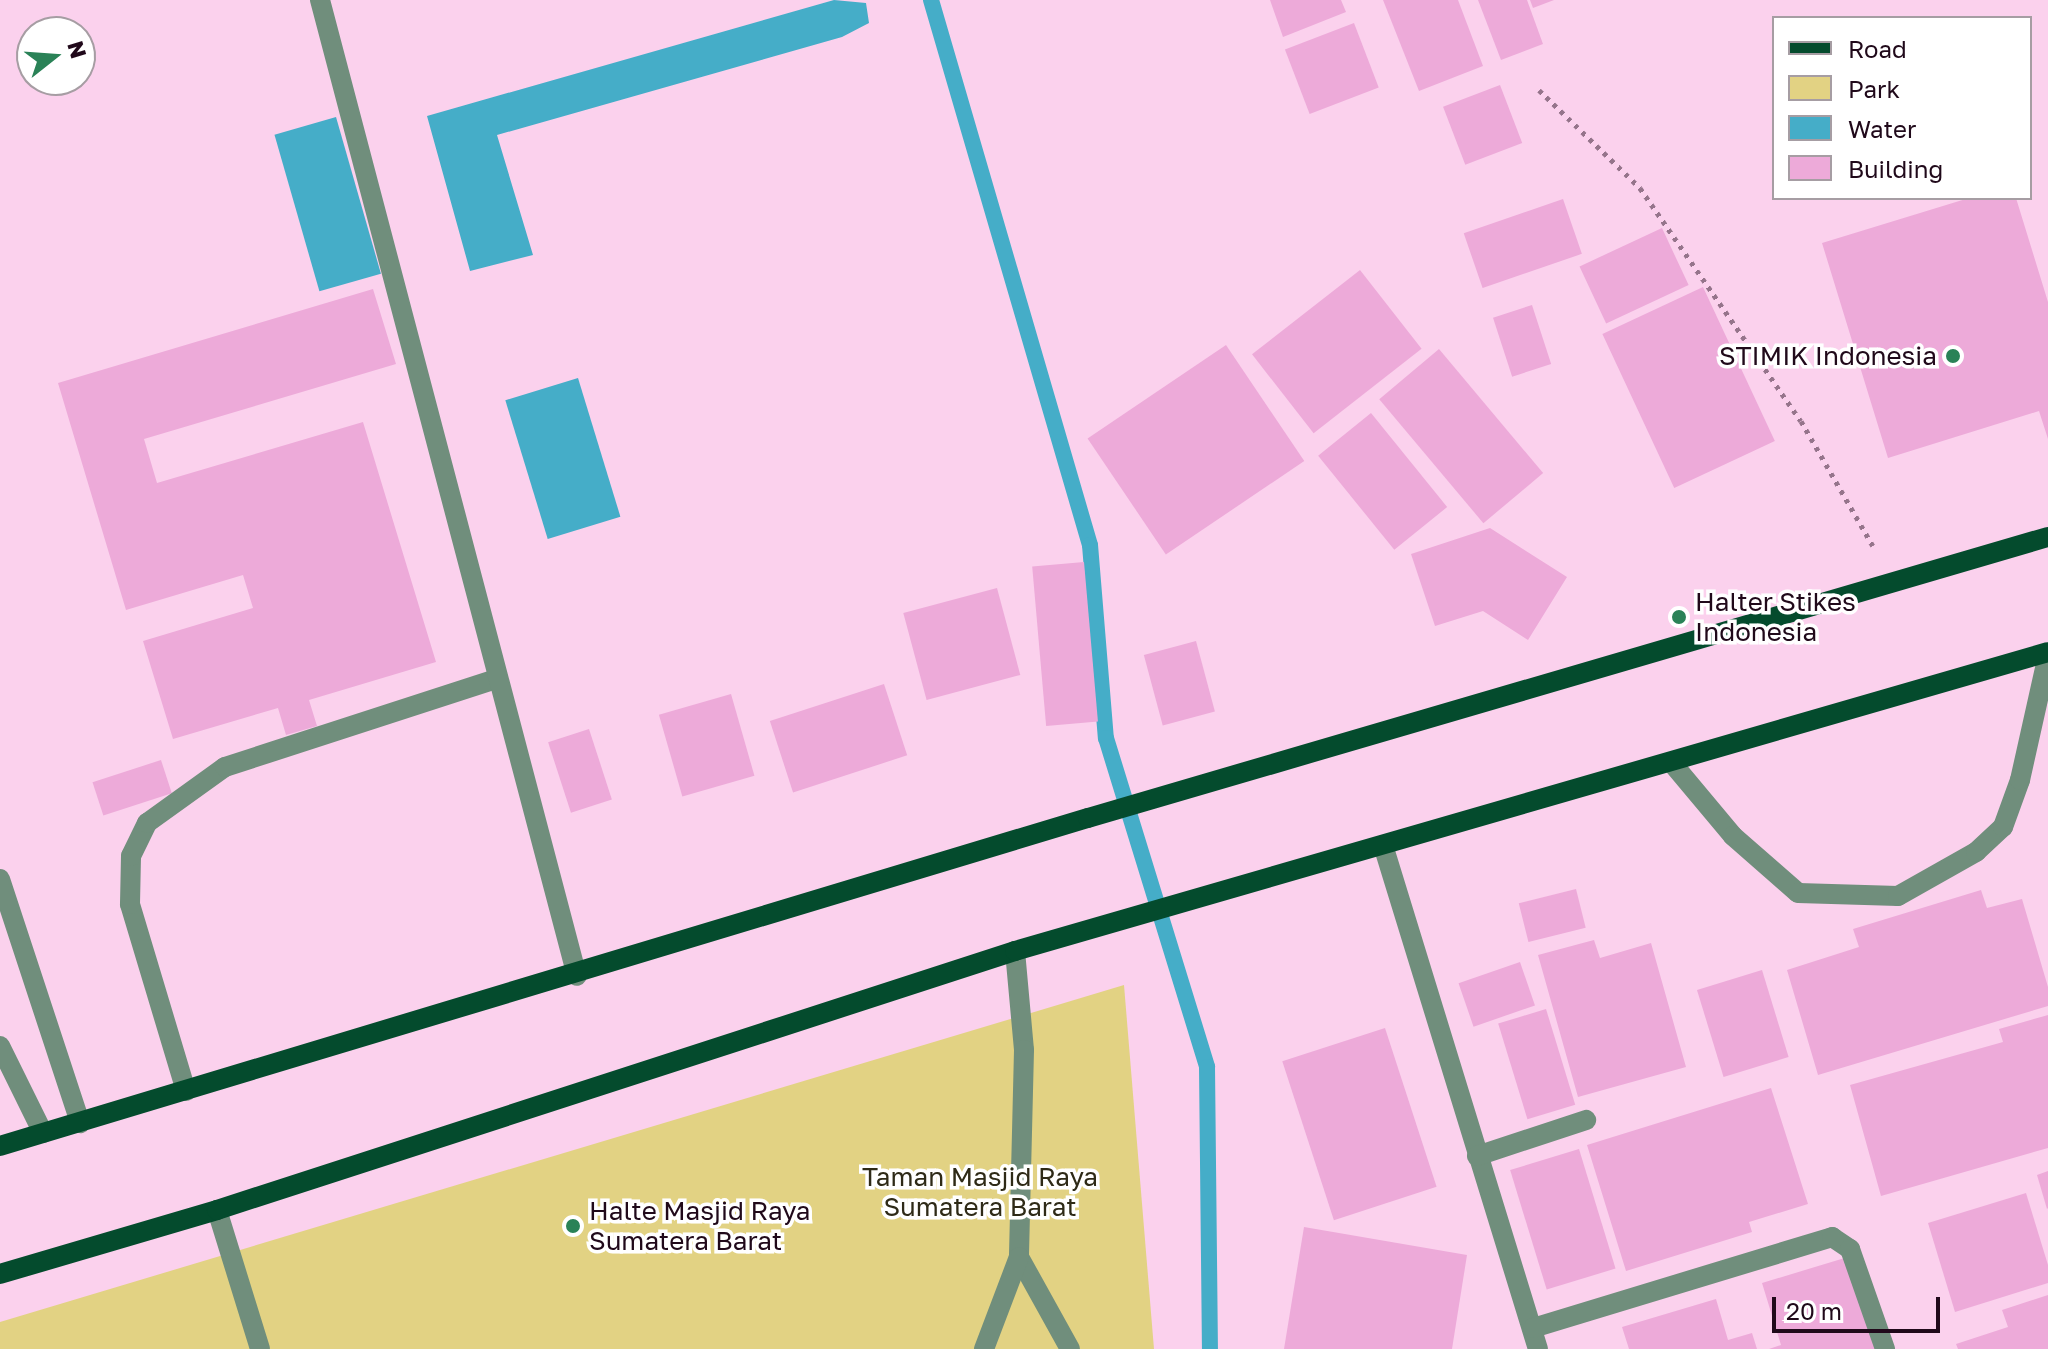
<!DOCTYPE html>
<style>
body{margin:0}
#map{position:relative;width:2048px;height:1349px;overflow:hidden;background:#fbd1ed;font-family:"Golos Text",sans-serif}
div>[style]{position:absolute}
.green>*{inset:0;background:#e2d283}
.water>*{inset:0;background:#45adc8;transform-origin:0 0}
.stream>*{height:16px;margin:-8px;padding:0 8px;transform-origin:8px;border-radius:8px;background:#45adc8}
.building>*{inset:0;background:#edaad9;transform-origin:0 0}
.path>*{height:5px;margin-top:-2.5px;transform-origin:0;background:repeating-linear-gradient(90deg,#95748b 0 4px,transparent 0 10px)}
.lane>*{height:20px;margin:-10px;padding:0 10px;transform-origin:10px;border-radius:10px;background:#708e7c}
.street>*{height:20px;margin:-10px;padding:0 10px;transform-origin:10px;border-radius:10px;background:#708e7c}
.primary>*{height:20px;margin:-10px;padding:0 10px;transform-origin:10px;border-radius:10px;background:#044b2d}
.dots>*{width:22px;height:22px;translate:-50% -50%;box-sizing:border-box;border:4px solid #fff;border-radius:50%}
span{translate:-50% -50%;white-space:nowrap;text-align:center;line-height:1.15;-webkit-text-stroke:7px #fff;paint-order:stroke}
.poi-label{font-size:26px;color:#20091a}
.right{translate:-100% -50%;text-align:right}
.left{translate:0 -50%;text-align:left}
.park-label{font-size:26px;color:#2e2a17}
.legend{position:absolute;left:1772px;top:16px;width:260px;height:184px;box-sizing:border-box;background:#fff;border:2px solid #a69da3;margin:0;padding:10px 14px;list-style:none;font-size:24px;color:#20091a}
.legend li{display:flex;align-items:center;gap:16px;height:40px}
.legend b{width:40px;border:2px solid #a69da3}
.north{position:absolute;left:16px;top:16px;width:80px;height:80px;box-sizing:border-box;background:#fff;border:2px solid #a69da3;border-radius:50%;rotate:73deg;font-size:22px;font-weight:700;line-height:32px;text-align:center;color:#20091a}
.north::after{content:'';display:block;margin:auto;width:28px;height:36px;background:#2a8257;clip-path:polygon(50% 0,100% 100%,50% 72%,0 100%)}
.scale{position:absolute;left:1772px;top:1297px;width:168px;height:36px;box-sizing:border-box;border:4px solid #20091a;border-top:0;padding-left:10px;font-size:24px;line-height:28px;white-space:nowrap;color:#20091a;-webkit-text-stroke:6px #fff;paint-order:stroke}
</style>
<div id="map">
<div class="green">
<div style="clip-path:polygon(1124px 985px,1154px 1349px,0 1349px,0 1322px)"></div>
</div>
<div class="water">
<div style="clip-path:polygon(834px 0,866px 3px,869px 23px,842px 37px,497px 135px,533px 255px,470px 271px,427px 116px)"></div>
<div style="left:336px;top:117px;width:163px;height:64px;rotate:74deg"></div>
<div style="left:578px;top:378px;width:145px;height:76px;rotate:73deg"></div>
</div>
<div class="stream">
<div style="left:931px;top:0;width:568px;rotate:73.74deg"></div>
<div style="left:1090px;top:545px;width:194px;rotate:85.3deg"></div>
<div style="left:1106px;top:738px;width:344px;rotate:72.9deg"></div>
<div style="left:1207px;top:1067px;width:282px;rotate:89.4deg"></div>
</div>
<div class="building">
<div style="clip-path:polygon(1270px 0,1341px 0,1346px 12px,1283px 37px)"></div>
<div style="clip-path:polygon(1383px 0,1458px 0,1483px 66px,1419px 91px)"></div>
<div style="clip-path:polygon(1478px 0,1527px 0,1543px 44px,1501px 60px)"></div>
<div style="clip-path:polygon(1530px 0,1554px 0,1533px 8px)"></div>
<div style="left:1354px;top:23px;width:69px;height:74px;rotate:69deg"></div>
<div style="left:1500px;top:85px;width:62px;height:61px;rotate:69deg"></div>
<div style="clip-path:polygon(1969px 198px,2016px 198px,2048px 302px,2048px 439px,2039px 411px,1888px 458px,1822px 243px)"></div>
<div style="left:1563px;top:199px;width:58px;height:105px;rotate:71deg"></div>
<div style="left:1662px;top:228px;width:63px;height:91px;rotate:65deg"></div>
<div style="left:1360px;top:270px;width:100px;height:137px;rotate:52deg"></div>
<div style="left:1703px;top:287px;width:170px;height:111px;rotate:65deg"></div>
<div style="clip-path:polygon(373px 289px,396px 364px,144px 439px,157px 483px,363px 422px,436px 662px,309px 700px,317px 726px,286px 735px,278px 708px,173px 739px,143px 641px,253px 608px,243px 575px,126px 610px,58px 383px)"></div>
<div style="left:1532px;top:305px;width:62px;height:41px;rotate:72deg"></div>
<div style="left:1226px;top:345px;width:140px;height:167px;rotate:56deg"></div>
<div style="left:1439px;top:349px;width:162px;height:78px;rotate:50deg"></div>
<div style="left:1371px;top:413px;width:121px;height:68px;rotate:51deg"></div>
<div style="clip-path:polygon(1490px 528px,1567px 577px,1528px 640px,1483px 611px,1435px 626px,1411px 554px)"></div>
<div style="left:1084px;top:562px;width:160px;height:52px;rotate:85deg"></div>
<div style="left:997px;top:588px;width:90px;height:97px;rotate:75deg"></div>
<div style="left:1196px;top:641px;width:73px;height:54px;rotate:75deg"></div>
<div style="left:884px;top:684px;width:75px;height:120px;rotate:72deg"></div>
<div style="left:731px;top:694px;width:85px;height:75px;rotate:74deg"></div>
<div style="left:589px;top:729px;width:74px;height:43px;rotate:72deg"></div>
<div style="left:161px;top:760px;width:35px;height:72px;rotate:72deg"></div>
<div style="left:1576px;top:889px;width:40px;height:59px;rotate:76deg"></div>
<div style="clip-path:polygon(1981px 890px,1987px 908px,2022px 899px,2048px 987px,2048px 1006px,1818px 1075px,1787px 970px,1859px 947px,1853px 929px)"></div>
<div style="clip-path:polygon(1594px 940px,1600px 958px,1651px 943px,1686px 1067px,1578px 1097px,1538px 955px)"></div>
<div style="left:1520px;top:962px;width:46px;height:65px;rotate:71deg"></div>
<div style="left:1762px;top:970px;width:91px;height:68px;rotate:73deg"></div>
<div style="left:1546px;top:1009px;width:100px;height:50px;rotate:73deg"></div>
<div style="clip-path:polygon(2048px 1015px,2048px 1148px,1881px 1196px,1850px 1085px,2003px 1042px,1999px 1029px)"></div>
<div style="left:1385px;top:1028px;width:167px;height:108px;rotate:72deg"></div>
<div style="clip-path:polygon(1771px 1088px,1808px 1204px,1749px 1222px,1752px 1232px,1626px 1271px,1587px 1145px)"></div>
<div style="left:1579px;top:1149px;width:125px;height:72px;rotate:73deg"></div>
<div style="clip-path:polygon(2048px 1171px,2048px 1208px,2047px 1209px,2037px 1175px)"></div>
<div style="clip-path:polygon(2026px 1193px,2048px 1265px,2048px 1283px,1955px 1312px,1928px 1223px)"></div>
<div style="clip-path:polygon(1304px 1227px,1467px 1255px,1452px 1349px,1284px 1349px)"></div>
<div style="clip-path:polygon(1848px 1257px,1876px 1349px,1769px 1349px,1781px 1345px,1762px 1283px)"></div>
<div style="clip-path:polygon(2048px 1295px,2048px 1349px,1958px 1349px,1956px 1344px,2008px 1327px,2002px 1310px)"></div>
<div style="clip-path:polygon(1716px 1299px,1728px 1340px,1752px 1333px,1757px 1349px,1629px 1349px,1622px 1327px)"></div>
</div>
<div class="path">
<div style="left:1539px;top:90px;width:141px;rotate:44.1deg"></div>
<div style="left:1640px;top:188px;width:283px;rotate:55.4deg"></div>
<div style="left:1801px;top:421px;width:144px;rotate:60.1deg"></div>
</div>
<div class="lane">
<div style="left:1672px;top:763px;width:95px;rotate:50.1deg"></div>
<div style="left:1733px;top:836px;width:86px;rotate:41.2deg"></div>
<div style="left:1798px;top:893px;width:100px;rotate:1.7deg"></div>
<div style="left:1898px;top:896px;width:90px;rotate:-29.4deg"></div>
<div style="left:1976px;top:852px;width:37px;rotate:-43deg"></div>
<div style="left:2003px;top:827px;width:50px;rotate:-70.1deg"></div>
<div style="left:2020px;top:780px;width:128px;rotate:-77.4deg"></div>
<div style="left:1015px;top:951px;width:99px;rotate:84.8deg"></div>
<div style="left:1024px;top:1050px;width:207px;rotate:91.4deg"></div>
<div style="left:1019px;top:1257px;width:105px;rotate:61deg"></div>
<div style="left:0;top:1046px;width:97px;rotate:63.7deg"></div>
<div style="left:186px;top:1091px;width:195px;rotate:-106.7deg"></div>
<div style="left:130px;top:904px;width:48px;rotate:-88.8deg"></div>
<div style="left:131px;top:856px;width:37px;rotate:-64deg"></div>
<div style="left:147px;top:823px;width:96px;rotate:-35.7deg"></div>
<div style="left:225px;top:767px;width:285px;rotate:-18deg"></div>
<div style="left:217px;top:1210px;width:145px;rotate:72.8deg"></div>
<div style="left:984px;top:1349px;width:98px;rotate:-69.2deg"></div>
</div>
<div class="street">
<div style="left:320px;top:0;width:1009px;rotate:75.25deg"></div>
<div style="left:1383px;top:845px;width:527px;rotate:72.91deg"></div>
<div style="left:0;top:879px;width:257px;rotate:71.8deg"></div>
<div style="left:1477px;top:1156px;width:115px;rotate:-18.3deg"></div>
<div style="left:1533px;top:1328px;width:313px;rotate:-16.9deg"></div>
<div style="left:1832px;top:1237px;width:22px;rotate:34deg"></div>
<div style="left:1850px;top:1249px;width:106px;rotate:70.7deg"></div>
</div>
<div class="primary">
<div style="left:0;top:1146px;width:1136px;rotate:-16.78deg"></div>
<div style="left:1088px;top:818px;width:1000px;rotate:-16.32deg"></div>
<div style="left:0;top:1274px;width:226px;rotate:-16.4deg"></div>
<div style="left:217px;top:1210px;width:839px;rotate:-17.98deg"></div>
<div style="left:1015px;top:951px;width:1075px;rotate:-16.14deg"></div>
</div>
<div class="dots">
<div style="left:1953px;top:356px;background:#2a8257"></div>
<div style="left:1679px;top:617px;background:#2a8257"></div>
<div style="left:573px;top:1226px;background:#2a8257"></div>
</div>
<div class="poi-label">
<span class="right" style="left:1937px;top:356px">STIMIK Indonesia</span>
<span class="left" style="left:1695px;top:617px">Halter Stikes<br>Indonesia</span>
<span class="left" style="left:589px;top:1226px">Halte Masjid Raya<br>Sumatera Barat</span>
</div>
<div class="park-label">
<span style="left:980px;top:1192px">Taman Masjid Raya<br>Sumatera Barat</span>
</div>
<ul class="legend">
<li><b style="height:10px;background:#044b2d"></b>Road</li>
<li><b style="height:22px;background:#e2d283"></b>Park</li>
<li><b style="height:22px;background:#45adc8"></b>Water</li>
<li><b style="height:22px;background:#edaad9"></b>Building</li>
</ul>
<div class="north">N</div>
<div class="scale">20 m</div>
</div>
